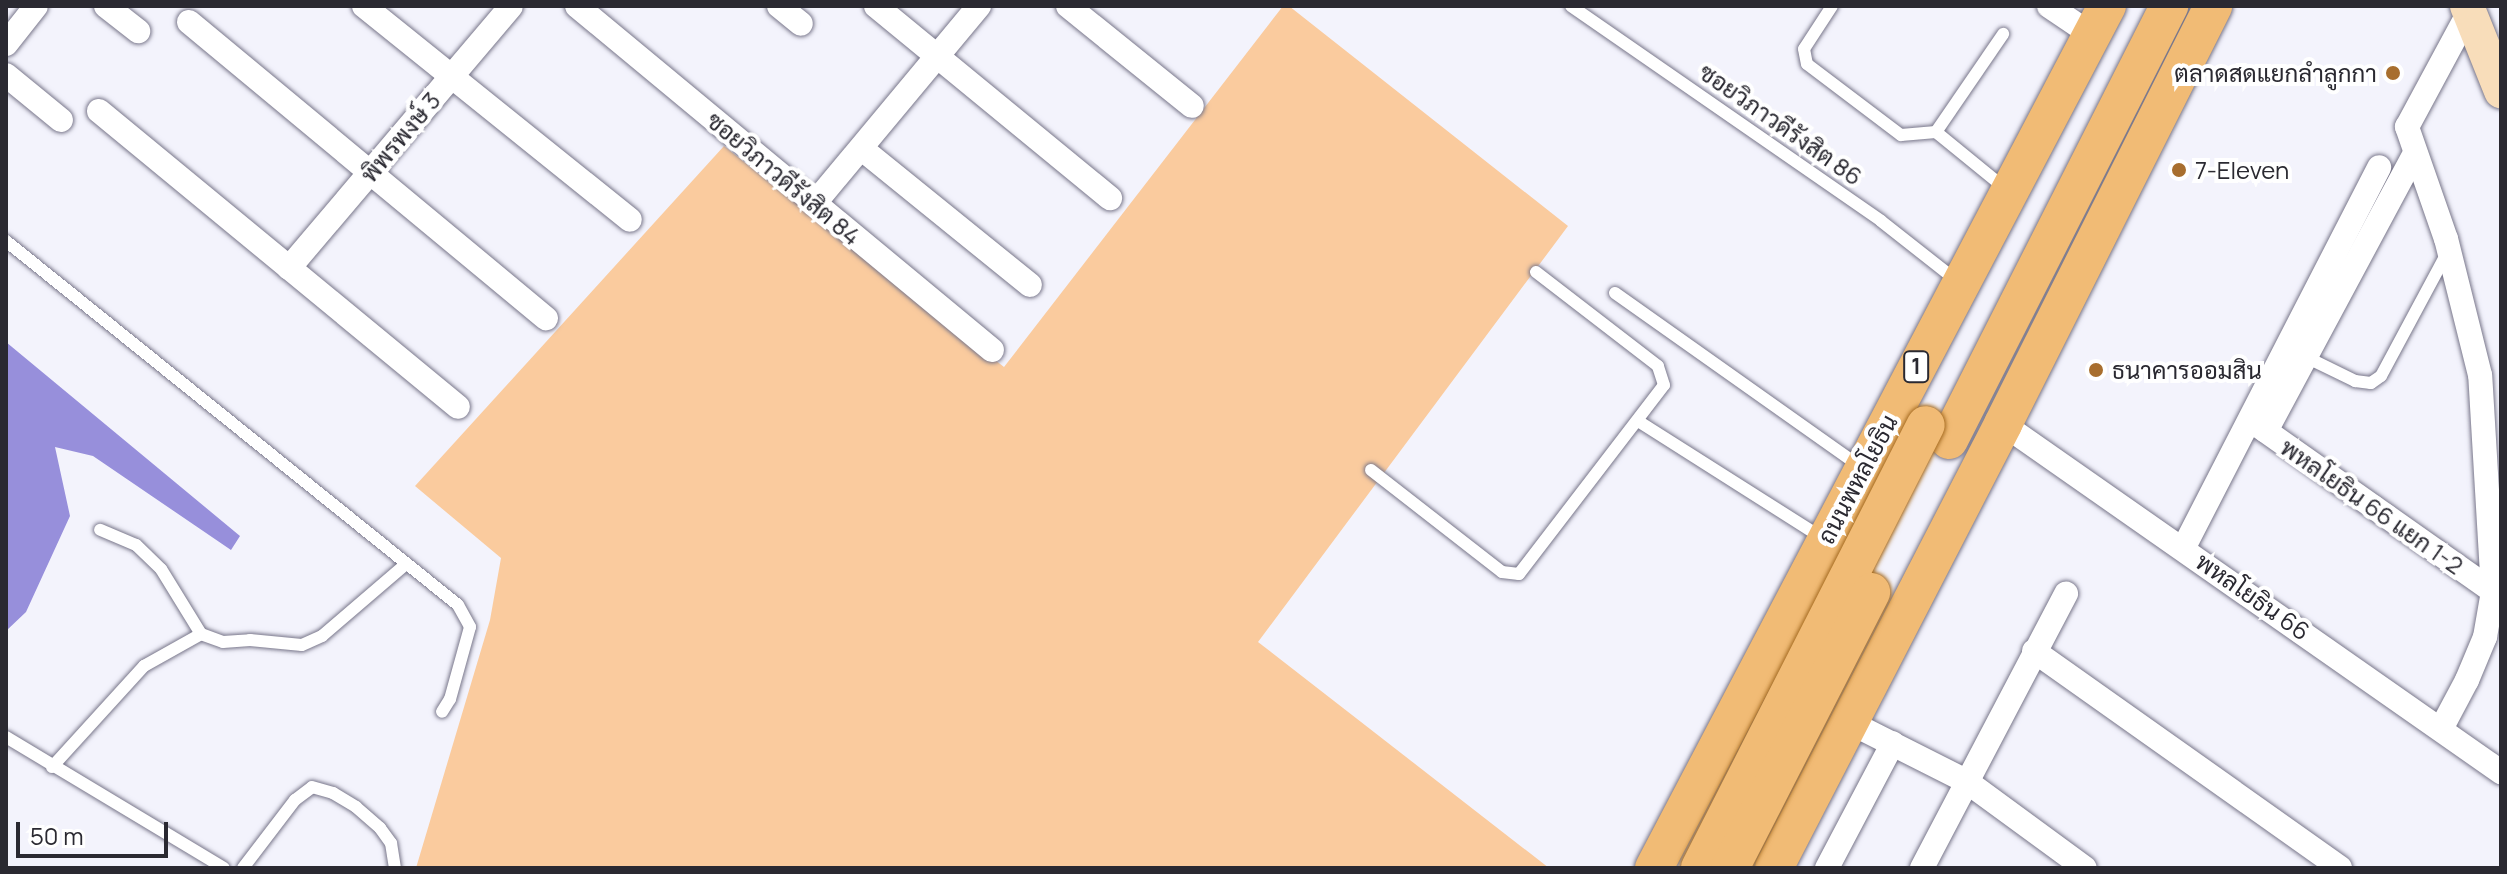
<!DOCTYPE html>
<meta charset="utf-8">
<style>
body{margin:0}
#map{position:relative;width:2507px;height:874px;overflow:hidden;background:#f3f3fc;font-family:Manrope,Sarabun,sans-serif}
div>[style]{position:absolute}
.green>*{inset:0;background:#facb9e}
.water>*{inset:0;background:#978fdb}
.roads{filter:drop-shadow(0 0 2px #78768a) drop-shadow(0 0 2px #78768a)}
.lane>*{height:12px;margin:-6px;padding:0 6px;transform-origin:6px;border-radius:6px;background:#fff}
.street>*{height:24px;margin:-12px;padding:0 12px;transform-origin:12px;border-radius:12px;background:#fff}
.secondary>*{height:34px;margin:-17px;padding:0 17px;transform-origin:17px;border-radius:17px;background:#f8ddba}
.primary>*{height:38px;margin:-19px;padding:0 19px;transform-origin:19px;border-radius:19px;background:#f1bb75}
.bridges{filter:drop-shadow(0 0 2px #a56b21) drop-shadow(0 0 2px #a56b21)}
.primary-bridge>*{height:38px;margin:-19px;padding:0 19px;transform-origin:19px;border-radius:19px;background:#f1bb75}
.dots>*{width:22px;height:22px;translate:-50% -50%;box-sizing:border-box;border:4px solid #fff;border-radius:50%}
span{translate:-50% -50%;white-space:nowrap;text-align:center;line-height:1.15;-webkit-text-stroke:8px #fff;paint-order:stroke}
.shield-label span{padding:2px 6px;background:#fff;border:2px solid;border-radius:6px;-webkit-text-stroke-width:0}
.shield-label{font-size:22px;color:#2a2931;font-weight:700}
.poi-label{font-size:24px;color:#2a2931}
.right{translate:-100% -50%;text-align:right}
.left{translate:0 -50%;text-align:left}
.street-label{font-size:24px;color:#2a2931}
.frame{position:absolute;inset:0;border:8px solid #2a2931;pointer-events:none}
.scale{position:absolute;left:16px;top:822px;width:152px;height:36px;box-sizing:border-box;border:4px solid #2a2931;border-top:0;padding-left:10px;font-size:24px;line-height:28px;white-space:nowrap;color:#2a2931;-webkit-text-stroke:6px #fff;paint-order:stroke}
</style>
<div id="map">
<div class="green">
<div style="clip-path:polygon(1283px 6px,1289px 6px,1568px 226px,1258px 642px,1549px 868px,416px 868px,490px 620px,501px 558px,415px 486px,724px 146px,1004px 367px)"></div>
</div>
<div class="water">
<div style="clip-path:polygon(6px 342px,240px 536px,231px 550px,93px 456px,55px 447px,70px 516px,26px 612px,6px 631px)"></div>
</div>
<div class="roads">
<div class="lane">
<div style="left:1571px;top:6px;width:377px;rotate:34.7deg"></div>
<div style="left:1881px;top:221px;width:95px;rotate:38.2deg"></div>
<div style="left:1832px;top:6px;width:51px;rotate:123.1deg"></div>
<div style="left:1804px;top:49px;width:15px;rotate:79deg"></div>
<div style="left:1807px;top:64px;width:118px;rotate:37.1deg"></div>
<div style="left:1901px;top:135px;width:35px;rotate:-5deg"></div>
<div style="left:1936px;top:132px;width:92px;rotate:39.2deg"></div>
<div style="left:1936px;top:132px;width:119px;rotate:-55.6deg"></div>
<div style="left:6px;top:241px;width:580px;rotate:38.84deg"></div>
<div style="left:458px;top:605px;width:25px;rotate:61deg"></div>
<div style="left:470px;top:627px;width:75px;rotate:105.5deg"></div>
<div style="left:450px;top:699px;width:15px;rotate:122deg"></div>
<div style="left:1615px;top:293px;width:301px;rotate:35.3deg"></div>
<div style="left:2306px;top:357px;width:55px;rotate:26.1deg"></div>
<div style="left:2355px;top:381px;width:16px;rotate:7deg"></div>
<div style="left:2371px;top:383px;width:12px;rotate:-35deg"></div>
<div style="left:2381px;top:376px;width:142px;rotate:-61.8deg"></div>
<div style="left:1638px;top:421px;width:220px;rotate:32.4deg"></div>
<div style="left:1371px;top:470px;width:166px;rotate:37.9deg"></div>
<div style="left:1502px;top:572px;width:17px;rotate:7deg"></div>
<div style="left:1519px;top:574px;width:238px;rotate:-52.5deg"></div>
<div style="left:1664px;top:385px;width:20px;rotate:-108deg"></div>
<div style="left:1658px;top:366px;width:154px;rotate:-142.4deg"></div>
<div style="left:201px;top:634px;width:23px;rotate:20deg"></div>
<div style="left:223px;top:642px;width:27px;rotate:-4deg"></div>
<div style="left:250px;top:640px;width:52px;rotate:5.5deg"></div>
<div style="left:302px;top:645px;width:22px;rotate:-24deg"></div>
<div style="left:322px;top:636px;width:111px;rotate:-40.6deg"></div>
<div style="left:6px;top:737px;width:254px;rotate:31deg"></div>
<div style="left:52px;top:767px;width:137px;rotate:-47.7deg"></div>
<div style="left:144px;top:666px;width:65px;rotate:-29.3deg"></div>
<div style="left:201px;top:634px;width:76px;rotate:-121.6deg"></div>
<div style="left:161px;top:569px;width:35px;rotate:-136deg"></div>
<div style="left:136px;top:545px;width:39px;rotate:-157deg"></div>
<div style="left:243px;top:868px;width:86px;rotate:-52.6deg"></div>
<div style="left:295px;top:800px;width:21px;rotate:-37deg"></div>
<div style="left:312px;top:787px;width:22px;rotate:16deg"></div>
<div style="left:333px;top:793px;width:27px;rotate:31deg"></div>
<div style="left:356px;top:807px;width:32px;rotate:41deg"></div>
<div style="left:380px;top:828px;width:19px;rotate:54deg"></div>
<div style="left:391px;top:843px;width:25px;rotate:81deg"></div>
</div>
<div class="street">
<div style="left:106px;top:6px;width:41px;rotate:38deg"></div>
<div style="left:364px;top:6px;width:341px;rotate:38.8deg"></div>
<div style="left:577px;top:6px;width:539px;rotate:39.66deg"></div>
<div style="left:779px;top:6px;width:28px;rotate:39deg"></div>
<div style="left:876px;top:6px;width:303px;rotate:39.4deg"></div>
<div style="left:1068px;top:6px;width:159px;rotate:38.9deg"></div>
<div style="left:2049px;top:6px;width:52px;rotate:34deg"></div>
<div style="left:189px;top:22px;width:464px;rotate:39.7deg"></div>
<div style="left:6px;top:44px;width:48px;rotate:-51.7deg"></div>
<div style="left:6px;top:75px;width:71px;rotate:39.3deg"></div>
<div style="left:99px;top:111px;width:465px;rotate:39.5deg"></div>
<div style="left:862px;top:149px;width:216px;rotate:39deg"></div>
<div style="left:814px;top:204px;width:258px;rotate:-50.2deg"></div>
<div style="left:289px;top:268px;width:343px;rotate:-49.7deg"></div>
<div style="left:2253px;top:422px;width:294px;rotate:35.2deg"></div>
<div style="left:2003px;top:424px;width:608px;rotate:34.95deg"></div>
<div style="left:2266px;top:431px;width:315px;rotate:-61.8deg"></div>
<div style="left:2184px;top:547px;width:427px;rotate:-62.8deg"></div>
<div style="left:2034px;top:651px;width:375px;rotate:35.3deg"></div>
<div style="left:1849px;top:722px;width:131px;rotate:26.8deg"></div>
<div style="left:1966px;top:781px;width:147px;rotate:36.2deg"></div>
<div style="left:2441px;top:729px;width:55px;rotate:-62deg"></div>
<div style="left:2467px;top:680px;width:47px;rotate:-67.3deg"></div>
<div style="left:2485px;top:637px;width:47px;rotate:-80.1deg"></div>
<div style="left:2493px;top:591px;width:216px;rotate:-93.4deg"></div>
<div style="left:2480px;top:375px;width:140px;rotate:-104deg"></div>
<div style="left:2446px;top:239px;width:119px;rotate:-109.2deg"></div>
<div style="left:2407px;top:127px;width:131px;rotate:-61.7deg"></div>
<div style="left:1827px;top:868px;width:141px;rotate:-62.2deg"></div>
<div style="left:1922px;top:868px;width:310px;rotate:-62.3deg"></div>
</div>
<div class="secondary">
<div style="left:2467px;top:6px;width:92px;rotate:68.2deg"></div>
</div>
<div class="primary">
<div style="left:1949px;top:440px;width:487px;rotate:-63.1deg"></div>
<div style="left:1654px;top:868px;width:974px;rotate:-62.28deg"></div>
<div style="left:1774px;top:868px;width:500px;rotate:-62.7deg"></div>
<div style="left:2003px;top:424px;width:468px;rotate:-63.3deg"></div>
</div>
</div>
<div class="bridges">
<div class="primary-bridge">
<div style="left:1700px;top:868px;width:497px;rotate:-63deg"></div>
<div style="left:1730px;top:868px;width:310px;rotate:-62.9deg"></div>
</div>
</div>
<div class="dots">
<div style="left:2393px;top:73px;background:#a86e2e"></div>
<div style="left:2179px;top:170px;background:#a86e2e"></div>
<div style="left:2096px;top:370px;background:#a86e2e"></div>
</div>
<div class="shield-label">
<span style="left:1916px;top:367px">1</span>
</div>
<div class="poi-label">
<span class="right" style="left:2377px;top:73px">ตลาดสดแยกลำลูกกา</span>
<span class="left" style="left:2195px;top:170px">7-Eleven</span>
<span class="left" style="left:2112px;top:370px">ธนาคารออมสิน</span>
</div>
<div class="street-label">
<span style="left:1781px;top:124px;rotate:35deg">ซอยวิภาวดีรังสิต 86</span>
<span style="left:400px;top:137px;rotate:-50deg">พิพรพงษ์ 3</span>
<span style="left:784px;top:178px;rotate:40deg">ซอยวิภาวดีรังสิต 84</span>
<span style="left:1857px;top:479px;rotate:-62deg">ถนนพหลโยธิน</span>
<span style="left:2372px;top:506px;rotate:35deg">พหลโยธิน 66 แยก 1-2</span>
<span style="left:2253px;top:596px;rotate:35deg">พหลโยธิน 66</span>
</div>
<div class="frame"></div>
<div class="scale">50 m</div>
</div>
